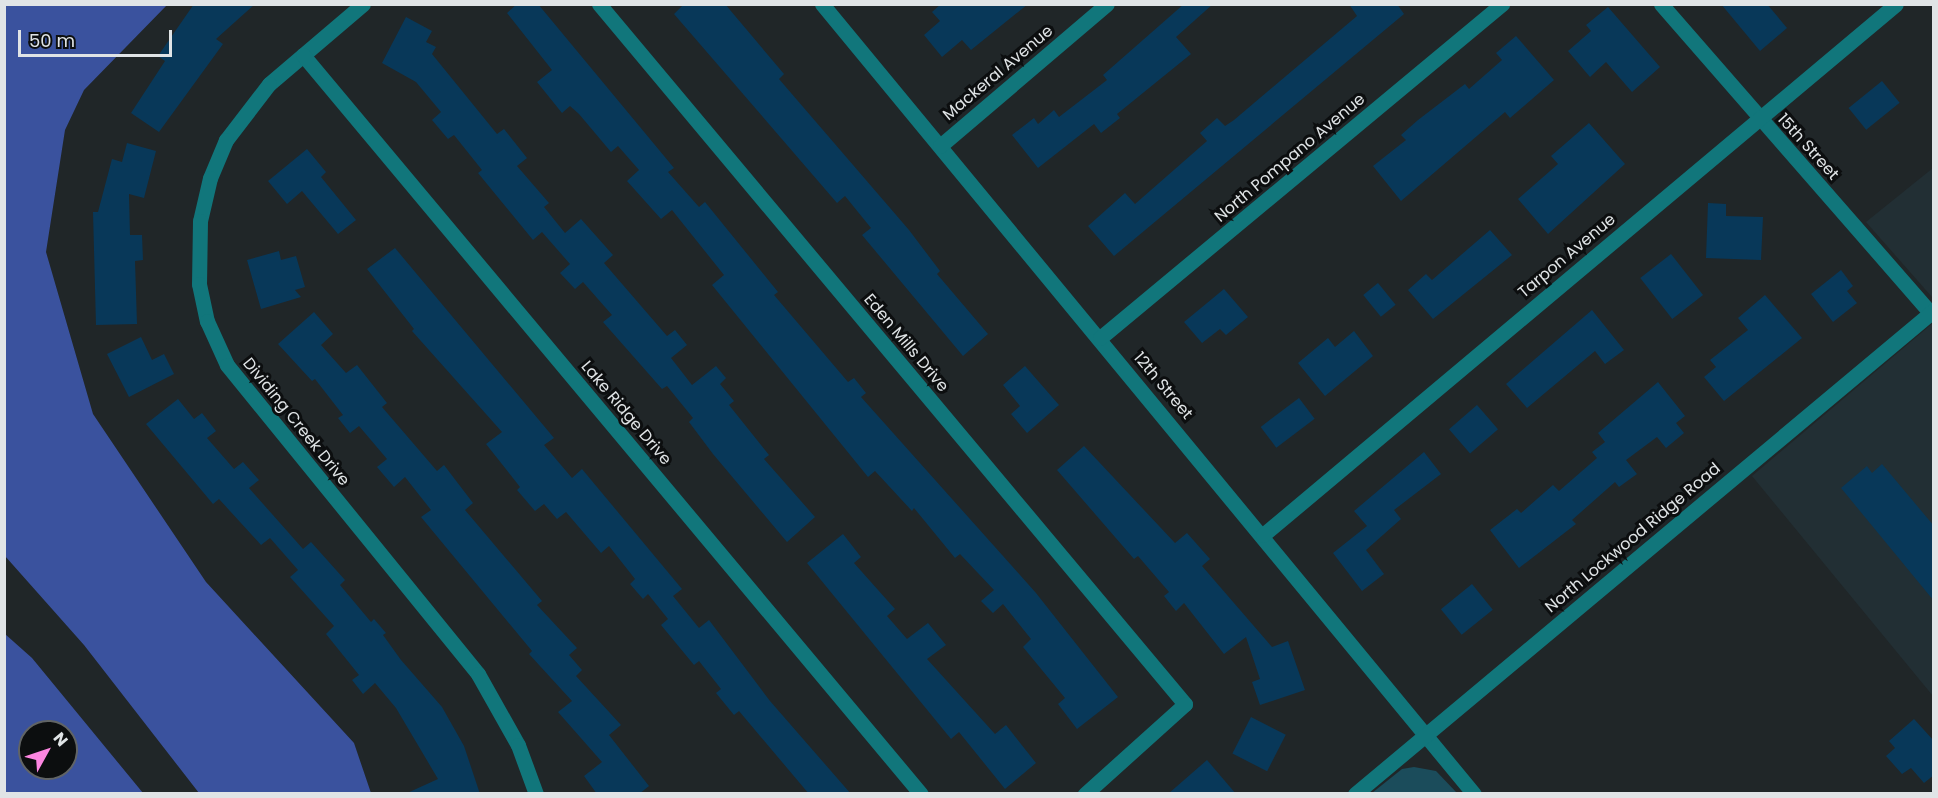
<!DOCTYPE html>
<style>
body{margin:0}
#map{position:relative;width:1938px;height:798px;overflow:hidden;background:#202628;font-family:Poppins,sans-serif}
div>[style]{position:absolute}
.built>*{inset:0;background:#222f34}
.green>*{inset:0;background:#1b4c5b}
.water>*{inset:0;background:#3a529e}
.building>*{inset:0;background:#083859;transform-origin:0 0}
.minor>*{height:15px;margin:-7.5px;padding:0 7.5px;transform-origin:7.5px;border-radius:7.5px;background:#11767b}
span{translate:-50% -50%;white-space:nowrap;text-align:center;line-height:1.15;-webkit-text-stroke:6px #0c0e0f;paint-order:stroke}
.street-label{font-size:16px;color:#e0e4e6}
.frame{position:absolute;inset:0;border:6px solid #e0e4e6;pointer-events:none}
.north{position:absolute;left:18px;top:720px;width:60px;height:60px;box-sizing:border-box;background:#0c0e0f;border:2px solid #616465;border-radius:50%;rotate:50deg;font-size:16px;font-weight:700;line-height:24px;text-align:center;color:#e0e4e6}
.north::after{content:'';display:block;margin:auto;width:21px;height:27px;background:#fd86e1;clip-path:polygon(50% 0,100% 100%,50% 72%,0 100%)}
.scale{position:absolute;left:18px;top:30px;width:154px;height:27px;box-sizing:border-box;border:3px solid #e0e4e6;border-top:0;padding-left:8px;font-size:18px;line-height:21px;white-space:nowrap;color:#e0e4e6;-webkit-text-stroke:4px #0c0e0f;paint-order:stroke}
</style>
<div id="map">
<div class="built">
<div style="clip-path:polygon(1933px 168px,1934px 296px,1932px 297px,1866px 222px)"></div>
<div style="clip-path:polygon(1933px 323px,1933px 696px,1752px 476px)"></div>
</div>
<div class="green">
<div style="clip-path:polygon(1414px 767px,1436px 771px,1457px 793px,1372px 793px,1402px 769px)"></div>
</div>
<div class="water">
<div style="clip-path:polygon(4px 5px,167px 5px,84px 90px,65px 130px,46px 252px,93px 414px,206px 582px,354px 743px,371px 793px,199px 793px,84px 645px,5px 556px)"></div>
<div style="clip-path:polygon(evenodd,5px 634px,32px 658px,143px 793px,5px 793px,5px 634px,30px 732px,66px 732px,66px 768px,30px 768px,30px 732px)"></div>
</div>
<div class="building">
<div style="clip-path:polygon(194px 4px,255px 4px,216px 39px,223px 44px,159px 132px,131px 113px,165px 61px,158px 56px)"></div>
<div style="clip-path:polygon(517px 4px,538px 4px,674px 168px,668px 172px,699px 207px,705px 202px,778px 292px,774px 295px,848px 382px,854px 378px,866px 393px,861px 397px,1036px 593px,1118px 697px,1077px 729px,1058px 704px,1065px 698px,1023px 647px,1031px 639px,1003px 604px,993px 613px,981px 601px,994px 590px,960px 554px,955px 558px,914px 508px,912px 511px,875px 471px,868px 477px,712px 285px,724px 275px,672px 210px,661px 219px,627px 181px,639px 170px,618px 146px,611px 152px,579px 114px,570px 106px,562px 113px,537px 82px,552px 70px,507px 13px)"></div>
<div style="clip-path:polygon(684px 4px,725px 4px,784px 74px,779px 79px,909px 230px,940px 271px,937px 274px,988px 334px,963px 356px,862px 235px,871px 228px,845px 196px,837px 203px,674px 14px)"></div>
<div style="clip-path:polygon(941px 4px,1028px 4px,971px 50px,962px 40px,942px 57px,924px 35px,940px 21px,932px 12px)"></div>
<div style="clip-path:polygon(1184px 4px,1213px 4px,1176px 37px,1191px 54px,1117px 114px,1120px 118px,1101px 133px,1094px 124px,1038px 168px,1012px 135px,1034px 118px,1038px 124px,1054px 110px,1059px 117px,1107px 80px,1103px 75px)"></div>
<div style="clip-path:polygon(1349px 4px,1397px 4px,1404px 14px,1114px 256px,1088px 226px,1125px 193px,1135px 204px,1207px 141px,1200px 133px,1217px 118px,1225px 126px,1234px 120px,1357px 16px)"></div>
<div style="clip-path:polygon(1721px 4px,1767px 4px,1787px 28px,1760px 51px)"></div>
<div style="clip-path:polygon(1608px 7px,1660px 67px,1632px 92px,1606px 62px,1590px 77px,1568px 51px,1591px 31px,1586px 25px)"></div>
<div style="clip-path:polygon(406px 17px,432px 31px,426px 42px,436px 47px,432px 54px,497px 134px,504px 129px,527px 158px,517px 166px,549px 203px,544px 207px,565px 233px,581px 219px,613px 255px,604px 263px,667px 336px,675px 330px,687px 345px,671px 358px,692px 385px,716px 366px,726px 378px,720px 384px,734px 401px,729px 405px,769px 455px,764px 459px,815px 517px,787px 542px,713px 454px,689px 422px,693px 418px,667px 386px,662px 389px,603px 322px,612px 315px,583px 282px,575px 289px,560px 273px,570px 264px,542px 232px,533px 240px,478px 173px,482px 170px,454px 135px,448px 139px,432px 120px,441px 112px,416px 82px,382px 63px)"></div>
<div style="clip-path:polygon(1516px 36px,1554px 80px,1510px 118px,1505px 112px,1401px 201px,1373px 166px,1406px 140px,1401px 135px,1418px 120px,1465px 84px,1469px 89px,1502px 60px,1496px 53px)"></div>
<div style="left:1882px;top:81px;width:28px;height:43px;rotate:51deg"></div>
<div style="clip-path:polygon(1589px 123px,1625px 164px,1548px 234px,1518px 199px,1558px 164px,1551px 156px)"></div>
<div style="clip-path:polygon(127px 143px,156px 151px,144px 198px,129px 194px,130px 235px,142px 235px,143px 260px,135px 261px,137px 324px,96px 325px,93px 212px,98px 212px,112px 159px,122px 162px)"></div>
<div style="clip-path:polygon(307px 149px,326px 172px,321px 177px,356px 220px,338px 234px,302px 191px,287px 204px,268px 181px)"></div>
<div style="clip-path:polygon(1708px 203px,1726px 204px,1726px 216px,1763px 217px,1761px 260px,1706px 258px)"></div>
<div style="clip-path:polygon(1490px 230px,1512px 255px,1433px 319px,1408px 290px,1426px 274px,1432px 280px)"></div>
<div style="clip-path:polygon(395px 248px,554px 438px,544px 445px,572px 478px,582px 469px,682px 589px,673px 596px,699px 628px,709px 620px,770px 701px,851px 794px,809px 794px,739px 711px,734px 715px,716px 693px,721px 689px,699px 661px,694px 665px,661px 625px,668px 619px,648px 594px,643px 599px,630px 584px,635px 579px,609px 546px,601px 553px,566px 512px,557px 519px,544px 504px,535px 511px,517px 490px,520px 487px,486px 444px,502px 432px,412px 331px,414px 329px,367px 269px)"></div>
<div style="clip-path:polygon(279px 251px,281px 260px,296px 256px,305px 287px,295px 290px,301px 297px,261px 309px,247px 260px)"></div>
<div style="left:1671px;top:254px;width:52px;height:39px;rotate:52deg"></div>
<div style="clip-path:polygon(1841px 270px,1853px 286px,1847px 291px,1857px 303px,1833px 322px,1811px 294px)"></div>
<div style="left:1378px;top:283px;width:28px;height:19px;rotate:51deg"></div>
<div style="clip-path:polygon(1224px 289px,1248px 317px,1226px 335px,1220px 329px,1202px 343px,1184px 322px)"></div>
<div style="clip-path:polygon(1765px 295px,1802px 338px,1724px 401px,1704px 377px,1716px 367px,1710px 360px,1748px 330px,1738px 318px)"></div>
<div style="clip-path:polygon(1592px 310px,1624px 350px,1605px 364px,1595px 351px,1527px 408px,1506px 384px)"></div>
<div style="clip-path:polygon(314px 312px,333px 334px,321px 345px,346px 373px,357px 365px,387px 403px,382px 407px,437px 471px,444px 465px,473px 503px,465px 510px,542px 601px,537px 605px,577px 648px,569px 655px,582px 670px,576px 676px,621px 725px,609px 735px,649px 786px,639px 794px,597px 794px,584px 776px,602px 762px,558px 712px,572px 701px,529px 654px,532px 651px,421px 517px,431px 510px,405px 477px,394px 487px,377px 467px,387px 459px,359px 426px,350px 433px,338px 418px,343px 415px,315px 379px,312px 381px,278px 344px)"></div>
<div style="clip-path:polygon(1354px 331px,1373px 356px,1325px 396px,1298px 363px,1328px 338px,1335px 347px)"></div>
<div style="clip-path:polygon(141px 337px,152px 360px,164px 354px,174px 374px,129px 397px,107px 354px)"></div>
<div style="clip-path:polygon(1025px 366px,1059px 405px,1027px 433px,1011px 414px,1020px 406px,1003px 385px)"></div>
<div style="clip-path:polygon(1658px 382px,1685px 416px,1676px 423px,1684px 433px,1666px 448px,1657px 437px,1626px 460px,1637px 474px,1619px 487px,1615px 482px,1572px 520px,1576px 524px,1519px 568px,1490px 530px,1517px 509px,1521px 513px,1553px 485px,1559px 491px,1597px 458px,1592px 452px,1605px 442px,1598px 433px)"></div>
<div style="left:1299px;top:398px;width:26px;height:48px;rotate:53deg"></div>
<div style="clip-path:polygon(178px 399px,194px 419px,202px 413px,216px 431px,207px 438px,234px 469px,243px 462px,259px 480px,249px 488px,303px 549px,311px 542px,345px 580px,340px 585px,371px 622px,374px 619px,386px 633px,383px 635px,401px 660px,442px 707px,464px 746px,480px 794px,405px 794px,438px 779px,396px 708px,375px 683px,363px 694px,352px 680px,359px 675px,326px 634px,334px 626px,290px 577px,298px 570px,270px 538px,261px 545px,219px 499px,213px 504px,146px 424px)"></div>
<div style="left:1477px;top:405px;width:32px;height:37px;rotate:49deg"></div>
<div style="clip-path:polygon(1084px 446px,1175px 543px,1187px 533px,1210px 559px,1202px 566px,1272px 647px,1288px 641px,1305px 690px,1260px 705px,1252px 682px,1260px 679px,1246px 637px,1224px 654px,1184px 603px,1176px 611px,1164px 596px,1169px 592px,1138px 556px,1134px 559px,1057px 470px)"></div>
<div style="clip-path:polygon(1424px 452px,1441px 474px,1394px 510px,1401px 519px,1366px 550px,1384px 574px,1362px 591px,1333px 553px,1367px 526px,1354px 511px)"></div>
<div style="clip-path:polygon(1882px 464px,1934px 526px,1934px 601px,1841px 488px,1867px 466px,1872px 473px)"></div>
<div style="clip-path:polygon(843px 534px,861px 557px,854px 563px,895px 609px,887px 616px,907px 639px,928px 623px,946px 645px,927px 659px,995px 734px,1006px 725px,1036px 763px,1005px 789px,959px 732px,951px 739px,807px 563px)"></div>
<div style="left:1472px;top:584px;width:33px;height:40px;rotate:51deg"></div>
<div style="left:1251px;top:717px;width:39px;height:41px;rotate:27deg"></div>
<div style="clip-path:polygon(1914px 719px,1934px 741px,1934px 775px,1924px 783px,1911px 768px,1902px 774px,1886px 756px,1895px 748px,1889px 741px)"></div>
<div style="clip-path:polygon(1207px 760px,1236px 794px,1168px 794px)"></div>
</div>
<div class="minor">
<div style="left:363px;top:4px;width:123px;rotate:139.6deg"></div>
<div style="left:269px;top:84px;width:71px;rotate:127.5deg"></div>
<div style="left:226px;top:140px;width:41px;rotate:112.8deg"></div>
<div style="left:210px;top:178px;width:44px;rotate:103.1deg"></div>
<div style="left:200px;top:221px;width:63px;rotate:90.9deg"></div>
<div style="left:199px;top:284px;width:38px;rotate:78deg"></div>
<div style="left:207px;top:321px;width:48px;rotate:65.6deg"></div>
<div style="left:227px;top:365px;width:398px;rotate:50.9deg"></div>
<div style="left:478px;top:674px;width:81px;rotate:60.6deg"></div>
<div style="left:518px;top:745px;width:52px;rotate:69.8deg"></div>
<div style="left:599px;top:4px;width:913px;rotate:50.07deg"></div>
<div style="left:1185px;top:704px;width:135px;rotate:138deg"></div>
<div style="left:822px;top:4px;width:1024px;rotate:50.47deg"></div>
<div style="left:1661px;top:4px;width:409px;rotate:48.9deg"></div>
<div style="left:303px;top:55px;width:963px;rotate:50.1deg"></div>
<div style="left:940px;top:146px;width:219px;rotate:-40.4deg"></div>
<div style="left:1100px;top:338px;width:523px;rotate:-39.72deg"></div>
<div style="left:1263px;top:535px;width:826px;rotate:-39.99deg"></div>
<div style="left:1355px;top:794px;width:755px;rotate:-39.89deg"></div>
</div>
<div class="street-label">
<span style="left:998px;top:73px;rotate:-40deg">Mackeral Avenue</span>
<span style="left:1808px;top:147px;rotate:48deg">15th Street</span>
<span style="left:1290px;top:158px;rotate:-40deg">North Pompano Avenue</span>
<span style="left:1567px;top:256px;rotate:-40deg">Tarpon Avenue</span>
<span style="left:906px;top:343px;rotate:50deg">Eden Mills Drive</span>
<span style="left:1163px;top:386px;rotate:50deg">12th Street</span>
<span style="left:626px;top:413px;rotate:50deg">Lake Ridge Drive</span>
<span style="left:296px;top:422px;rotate:51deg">Dividing Creek Drive</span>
<span style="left:1633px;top:538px;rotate:-40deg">North Lockwood Ridge Road</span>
</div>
<div class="frame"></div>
<div class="north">N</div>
<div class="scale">50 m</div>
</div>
